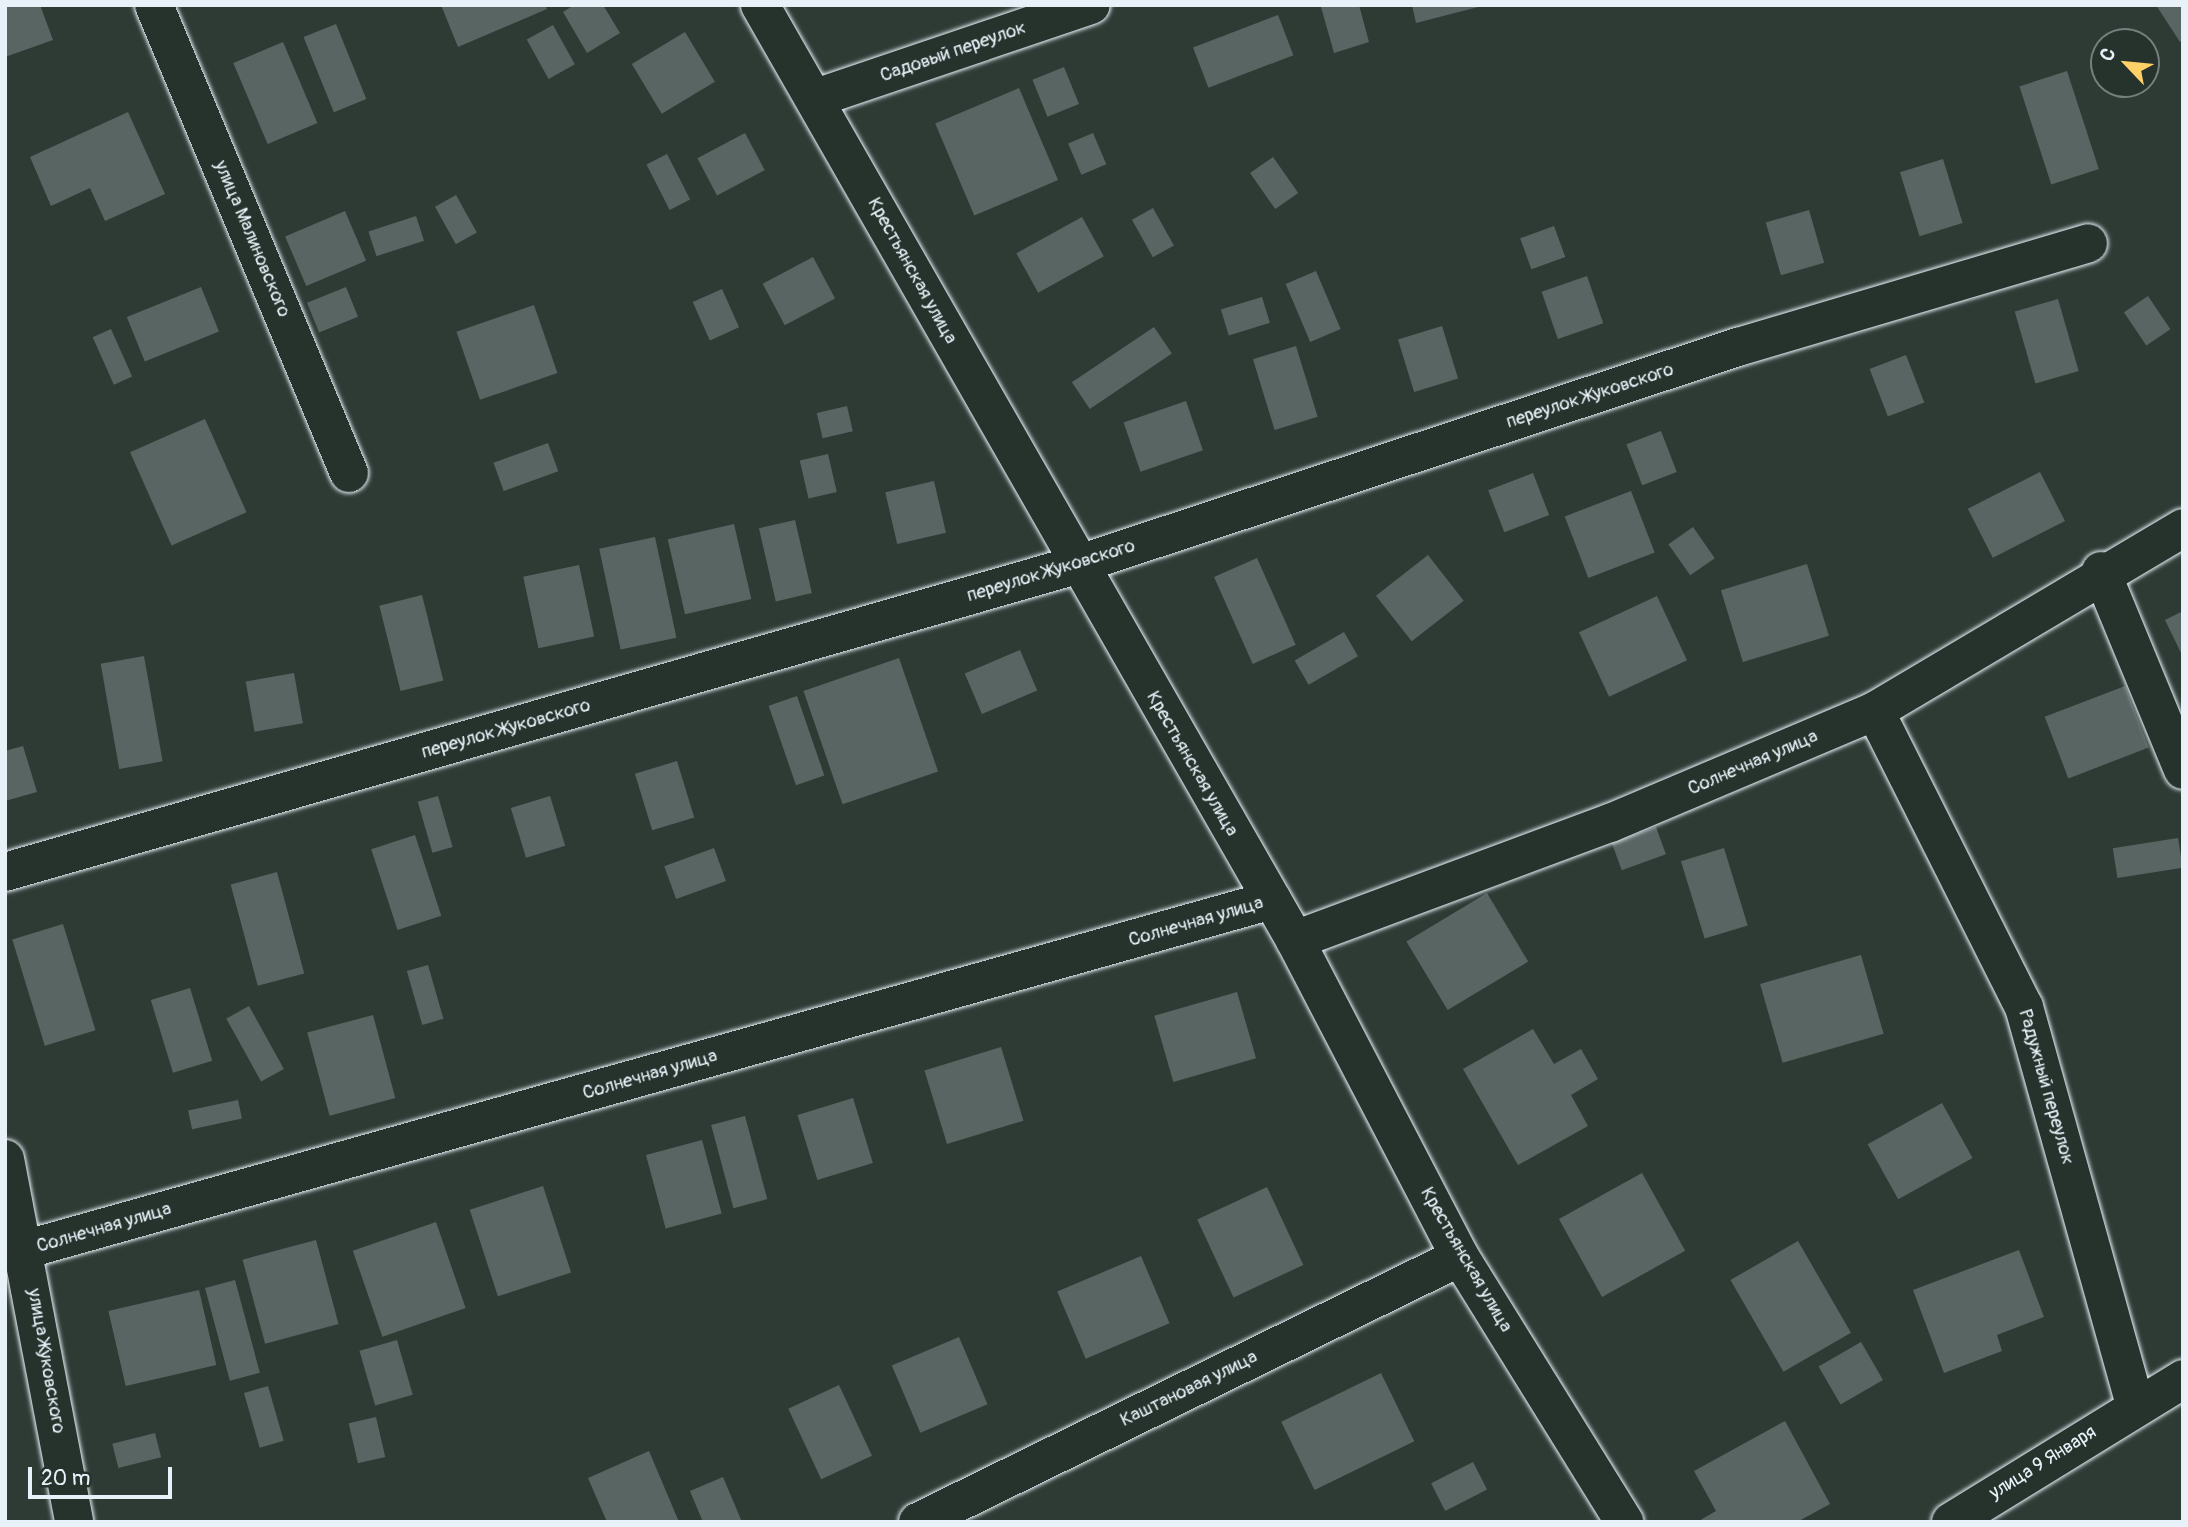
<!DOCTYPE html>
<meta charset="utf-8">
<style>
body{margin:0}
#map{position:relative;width:2188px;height:1527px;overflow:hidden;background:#2e3b35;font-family:Pangolin,sans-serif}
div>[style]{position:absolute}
.building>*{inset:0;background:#596563;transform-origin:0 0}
.roads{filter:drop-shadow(0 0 2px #e8f1f8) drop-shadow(0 0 2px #e8f1f8)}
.minor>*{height:38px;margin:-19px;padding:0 19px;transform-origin:19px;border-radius:19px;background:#26332d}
span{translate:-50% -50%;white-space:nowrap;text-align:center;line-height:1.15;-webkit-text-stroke:5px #26332d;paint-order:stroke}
.street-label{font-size:19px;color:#e8f1f8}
.frame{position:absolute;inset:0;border:7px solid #e8f1f8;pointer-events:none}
.north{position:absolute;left:2090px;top:28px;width:70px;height:70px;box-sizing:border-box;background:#26332d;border:2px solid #747f7e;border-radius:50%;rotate:296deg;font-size:19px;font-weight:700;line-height:28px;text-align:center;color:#e8f1f8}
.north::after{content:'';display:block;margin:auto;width:24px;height:32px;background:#ffd166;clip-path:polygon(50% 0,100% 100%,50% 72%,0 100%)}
.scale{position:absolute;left:28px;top:1467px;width:144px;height:32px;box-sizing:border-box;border:4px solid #e8f1f8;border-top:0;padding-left:9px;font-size:21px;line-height:24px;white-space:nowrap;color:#e8f1f8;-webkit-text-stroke:5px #26332d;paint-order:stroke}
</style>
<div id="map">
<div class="building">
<div style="clip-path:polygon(5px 5px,40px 5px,53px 40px,5px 57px)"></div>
<div style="clip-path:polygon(441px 5px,545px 5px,547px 9px,458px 47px)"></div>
<div style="clip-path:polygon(574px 5px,603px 5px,620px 33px,587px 53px,563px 12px)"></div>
<div style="clip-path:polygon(1359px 5px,1369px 42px,1334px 53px,1321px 7px)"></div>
<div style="clip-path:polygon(1412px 5px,1481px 5px,1482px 6px,1416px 23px)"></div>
<div style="clip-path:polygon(2156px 5px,2183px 5px,2183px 40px,2180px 42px)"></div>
<div style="left:1278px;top:15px;width:43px;height:91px;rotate:69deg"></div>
<div style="left:336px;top:24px;width:81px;height:35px;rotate:68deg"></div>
<div style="left:553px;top:25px;width:45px;height:30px;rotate:61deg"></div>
<div style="left:685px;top:32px;width:58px;height:62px;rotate:59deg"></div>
<div style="left:283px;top:42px;width:88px;height:54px;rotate:67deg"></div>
<div style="left:1064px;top:67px;width:40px;height:34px;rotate:68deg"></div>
<div style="left:2067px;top:71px;width:103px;height:50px;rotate:72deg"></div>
<div style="left:1019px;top:88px;width:100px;height:91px;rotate:67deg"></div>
<div style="clip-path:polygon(128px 112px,165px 194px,105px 221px,90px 188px,51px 206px,30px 157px)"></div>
<div style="left:745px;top:133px;width:42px;height:54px;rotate:62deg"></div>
<div style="left:1093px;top:133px;width:34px;height:27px;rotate:67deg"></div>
<div style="left:667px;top:154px;width:51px;height:23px;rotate:63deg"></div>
<div style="left:1273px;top:157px;width:44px;height:28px;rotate:55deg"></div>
<div style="left:1943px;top:159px;width:67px;height:45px;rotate:73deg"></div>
<div style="left:456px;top:195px;width:43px;height:24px;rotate:61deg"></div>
<div style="left:1153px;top:208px;width:43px;height:24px;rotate:61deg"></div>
<div style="left:1809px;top:210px;width:55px;height:45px;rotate:74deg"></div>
<div style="left:345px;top:211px;width:54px;height:65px;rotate:67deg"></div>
<div style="left:416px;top:216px;width:26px;height:50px;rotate:72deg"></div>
<div style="left:1082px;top:217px;width:45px;height:75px;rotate:61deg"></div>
<div style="left:1554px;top:226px;width:33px;height:36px;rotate:70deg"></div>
<div style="left:813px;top:257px;width:47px;height:57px;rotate:62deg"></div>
<div style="left:1316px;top:271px;width:63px;height:33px;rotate:67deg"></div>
<div style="left:1587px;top:276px;width:50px;height:48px;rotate:71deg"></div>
<div style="left:201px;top:287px;width:48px;height:80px;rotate:68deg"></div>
<div style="left:346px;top:287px;width:32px;height:42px;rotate:68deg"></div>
<div style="left:722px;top:289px;width:42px;height:32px;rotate:66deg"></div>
<div style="left:2148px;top:296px;width:40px;height:29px;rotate:56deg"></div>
<div style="left:1262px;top:297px;width:27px;height:43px;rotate:73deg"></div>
<div style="left:2058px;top:299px;width:75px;height:45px;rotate:74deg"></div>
<div style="left:534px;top:305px;width:72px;height:82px;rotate:71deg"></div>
<div style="left:1442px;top:326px;width:55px;height:46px;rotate:73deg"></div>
<div style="left:1154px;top:327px;width:32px;height:99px;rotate:56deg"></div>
<div style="left:111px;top:329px;width:52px;height:20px;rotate:66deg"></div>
<div style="left:1296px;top:346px;width:74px;height:45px;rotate:73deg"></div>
<div style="left:1906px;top:355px;width:51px;height:39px;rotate:69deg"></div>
<div style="left:1186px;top:401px;width:52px;height:66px;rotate:71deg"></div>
<div style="left:847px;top:406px;width:26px;height:31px;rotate:77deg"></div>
<div style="left:205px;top:419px;width:102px;height:82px;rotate:66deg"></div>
<div style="left:1661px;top:431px;width:44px;height:37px;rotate:69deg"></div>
<div style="left:548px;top:443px;width:30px;height:58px;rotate:70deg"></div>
<div style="left:828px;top:454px;width:39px;height:29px;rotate:77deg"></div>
<div style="left:2040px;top:472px;width:55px;height:81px;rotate:63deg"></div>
<div style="left:1533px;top:473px;width:45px;height:48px;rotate:69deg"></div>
<div style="left:934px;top:481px;width:53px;height:50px;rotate:77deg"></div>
<div style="left:1631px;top:491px;width:66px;height:71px;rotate:69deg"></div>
<div style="left:795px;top:520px;width:75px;height:37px;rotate:77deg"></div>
<div style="left:734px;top:524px;width:77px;height:68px;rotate:77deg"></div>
<div style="left:1693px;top:527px;width:38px;height:30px;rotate:55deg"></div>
<div style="left:655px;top:537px;width:103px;height:57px;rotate:78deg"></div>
<div style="left:1428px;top:555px;width:58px;height:66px;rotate:52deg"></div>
<div style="left:1257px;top:558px;width:95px;height:47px;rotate:66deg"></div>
<div style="left:1807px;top:564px;width:75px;height:90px;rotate:73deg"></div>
<div style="left:579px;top:565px;width:73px;height:57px;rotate:78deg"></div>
<div style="left:422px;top:595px;width:88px;height:44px;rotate:76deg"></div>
<div style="left:1657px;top:596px;width:71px;height:86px;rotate:65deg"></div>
<div style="clip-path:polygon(2183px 611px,2183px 657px,2165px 620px)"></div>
<div style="left:1344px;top:632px;width:28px;height:57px;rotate:60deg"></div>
<div style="left:1020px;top:650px;width:44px;height:60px;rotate:67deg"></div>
<div style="left:144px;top:656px;width:107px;height:44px;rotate:80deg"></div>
<div style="left:899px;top:658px;width:120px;height:101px;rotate:71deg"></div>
<div style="left:294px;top:673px;width:51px;height:49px;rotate:80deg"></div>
<div style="left:2125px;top:686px;width:66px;height:86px;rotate:69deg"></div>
<div style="left:797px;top:696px;width:84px;height:30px;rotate:71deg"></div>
<div style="clip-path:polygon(23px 746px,37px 792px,5px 801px,5px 751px)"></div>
<div style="left:677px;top:761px;width:59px;height:44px;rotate:73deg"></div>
<div style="left:438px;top:796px;width:53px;height:21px;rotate:74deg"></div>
<div style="left:550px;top:796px;width:52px;height:41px;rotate:73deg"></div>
<div style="left:1656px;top:827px;width:29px;height:47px;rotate:70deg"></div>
<div style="left:415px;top:835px;width:85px;height:46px;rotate:72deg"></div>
<div style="left:2178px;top:838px;width:30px;height:66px;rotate:81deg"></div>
<div style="left:714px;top:848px;width:35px;height:53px;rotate:70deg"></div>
<div style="left:1724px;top:848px;width:81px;height:45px;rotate:73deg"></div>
<div style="left:277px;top:872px;width:105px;height:48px;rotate:75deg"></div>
<div style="left:1487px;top:893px;width:80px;height:94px;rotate:59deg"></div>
<div style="left:63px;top:924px;width:111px;height:53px;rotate:73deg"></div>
<div style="left:1861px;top:955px;width:82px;height:105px;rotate:74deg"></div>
<div style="left:428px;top:965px;width:56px;height:22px;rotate:74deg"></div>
<div style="left:190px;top:988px;width:76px;height:41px;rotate:73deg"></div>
<div style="left:1237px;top:992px;width:69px;height:86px;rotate:74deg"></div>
<div style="left:249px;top:1006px;width:72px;height:26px;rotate:61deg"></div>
<div style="left:373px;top:1015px;width:86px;height:68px;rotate:75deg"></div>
<div style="clip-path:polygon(1533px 1029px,1554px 1064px,1581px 1049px,1598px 1079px,1571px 1095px,1588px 1126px,1518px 1165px,1463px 1069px)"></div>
<div style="left:1001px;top:1047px;width:77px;height:80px;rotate:73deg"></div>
<div style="left:853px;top:1098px;width:68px;height:58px;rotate:73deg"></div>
<div style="left:238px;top:1100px;width:19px;height:51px;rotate:78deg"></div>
<div style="left:1942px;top:1103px;width:63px;height:85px;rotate:61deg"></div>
<div style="left:745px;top:1116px;width:86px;height:35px;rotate:75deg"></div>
<div style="left:702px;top:1140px;width:76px;height:58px;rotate:75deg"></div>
<div style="left:1642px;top:1173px;width:89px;height:95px;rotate:61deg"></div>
<div style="left:543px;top:1186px;width:91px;height:77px;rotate:72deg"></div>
<div style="left:1267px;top:1187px;width:86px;height:77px;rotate:65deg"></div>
<div style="left:436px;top:1222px;width:91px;height:88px;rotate:71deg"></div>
<div style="left:316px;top:1240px;width:87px;height:76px;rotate:75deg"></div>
<div style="left:1798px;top:1241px;width:106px;height:78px;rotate:60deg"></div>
<div style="clip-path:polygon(2019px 1250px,2044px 1317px,1997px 1335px,2002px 1351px,1944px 1373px,1913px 1290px)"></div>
<div style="left:1141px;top:1256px;width:73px;height:91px;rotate:67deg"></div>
<div style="left:235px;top:1280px;width:96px;height:31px;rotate:75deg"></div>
<div style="left:199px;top:1290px;width:77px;height:93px;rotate:77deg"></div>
<div style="left:959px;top:1337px;width:73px;height:73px;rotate:67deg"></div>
<div style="left:397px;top:1340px;width:57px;height:39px;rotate:74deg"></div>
<div style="left:1861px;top:1342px;width:44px;height:49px;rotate:60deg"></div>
<div style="left:1381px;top:1373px;width:76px;height:111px;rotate:64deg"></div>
<div style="left:839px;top:1385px;width:78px;height:56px;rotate:65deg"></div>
<div style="left:268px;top:1386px;width:57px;height:25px;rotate:74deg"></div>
<div style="left:376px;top:1417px;width:41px;height:28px;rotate:77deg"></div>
<div style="clip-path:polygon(1785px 1421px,1830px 1504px,1797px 1522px,1697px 1522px,1716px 1511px,1694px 1471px)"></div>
<div style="left:155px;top:1433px;width:25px;height:44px;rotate:76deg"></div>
<div style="clip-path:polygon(649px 1451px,679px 1522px,607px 1522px,588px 1478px)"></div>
<div style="left:1473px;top:1462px;width:31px;height:47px;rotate:63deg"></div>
<div style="clip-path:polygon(723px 1477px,742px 1522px,703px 1522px,690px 1491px)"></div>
</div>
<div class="roads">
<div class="minor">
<div style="left:154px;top:5px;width:507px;rotate:67.38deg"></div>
<div style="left:760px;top:5px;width:1077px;rotate:60.22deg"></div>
<div style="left:1295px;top:940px;width:357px;rotate:62.5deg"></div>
<div style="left:1460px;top:1257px;width:312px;rotate:58.2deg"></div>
<div style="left:816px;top:98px;width:290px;rotate:-18.7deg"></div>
<div style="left:2101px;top:571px;width:215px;rotate:67.6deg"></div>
<div style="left:1875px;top:711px;width:331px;rotate:63.3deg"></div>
<div style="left:2024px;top:1007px;width:413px;rotate:74.4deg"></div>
<div style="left:5px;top:872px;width:1114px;rotate:-15.99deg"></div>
<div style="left:1076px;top:565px;width:697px;rotate:-18.23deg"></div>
<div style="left:1738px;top:347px;width:365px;rotate:-16.5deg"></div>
<div style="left:1295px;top:940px;width:336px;rotate:-20.4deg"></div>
<div style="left:1610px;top:823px;width:288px;rotate:-22.9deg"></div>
<div style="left:1875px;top:711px;width:358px;rotate:-30.7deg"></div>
<div style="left:5px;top:1159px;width:369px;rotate:79.2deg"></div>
<div style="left:27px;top:1249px;width:1293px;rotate:-15.66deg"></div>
<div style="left:918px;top:1522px;width:603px;rotate:-26.06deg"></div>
<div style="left:1951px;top:1522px;width:273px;rotate:-31.6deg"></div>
</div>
</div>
<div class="street-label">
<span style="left:953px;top:52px;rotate:-19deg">Садовый переулок</span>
<span style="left:252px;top:239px;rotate:67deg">улица Малиновского</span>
<span style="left:912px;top:271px;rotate:61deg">Крестьянская улица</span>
<span style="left:1590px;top:396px;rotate:-18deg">переулок Жуковского</span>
<span style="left:1051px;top:571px;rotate:-17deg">переулок Жуковского</span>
<span style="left:506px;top:729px;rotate:-16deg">переулок Жуковского</span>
<span style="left:1753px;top:763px;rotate:-23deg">Солнечная улица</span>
<span style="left:1192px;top:764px;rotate:60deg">Крестьянская улица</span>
<span style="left:1196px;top:922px;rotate:-16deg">Солнечная улица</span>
<span style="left:650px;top:1075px;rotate:-16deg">Солнечная улица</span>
<span style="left:2046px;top:1087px;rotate:74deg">Радужный переулок</span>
<span style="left:104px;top:1228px;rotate:-16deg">Солнечная улица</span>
<span style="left:1466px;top:1260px;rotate:60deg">Крестьянская улица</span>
<span style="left:46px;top:1361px;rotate:80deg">улица Жуковского</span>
<span style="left:1189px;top:1389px;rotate:-26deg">Каштановая улица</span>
<span style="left:2043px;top:1463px;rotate:-32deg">улица 9 Января</span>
</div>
<div class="frame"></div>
<div class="north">С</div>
<div class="scale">20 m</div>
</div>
